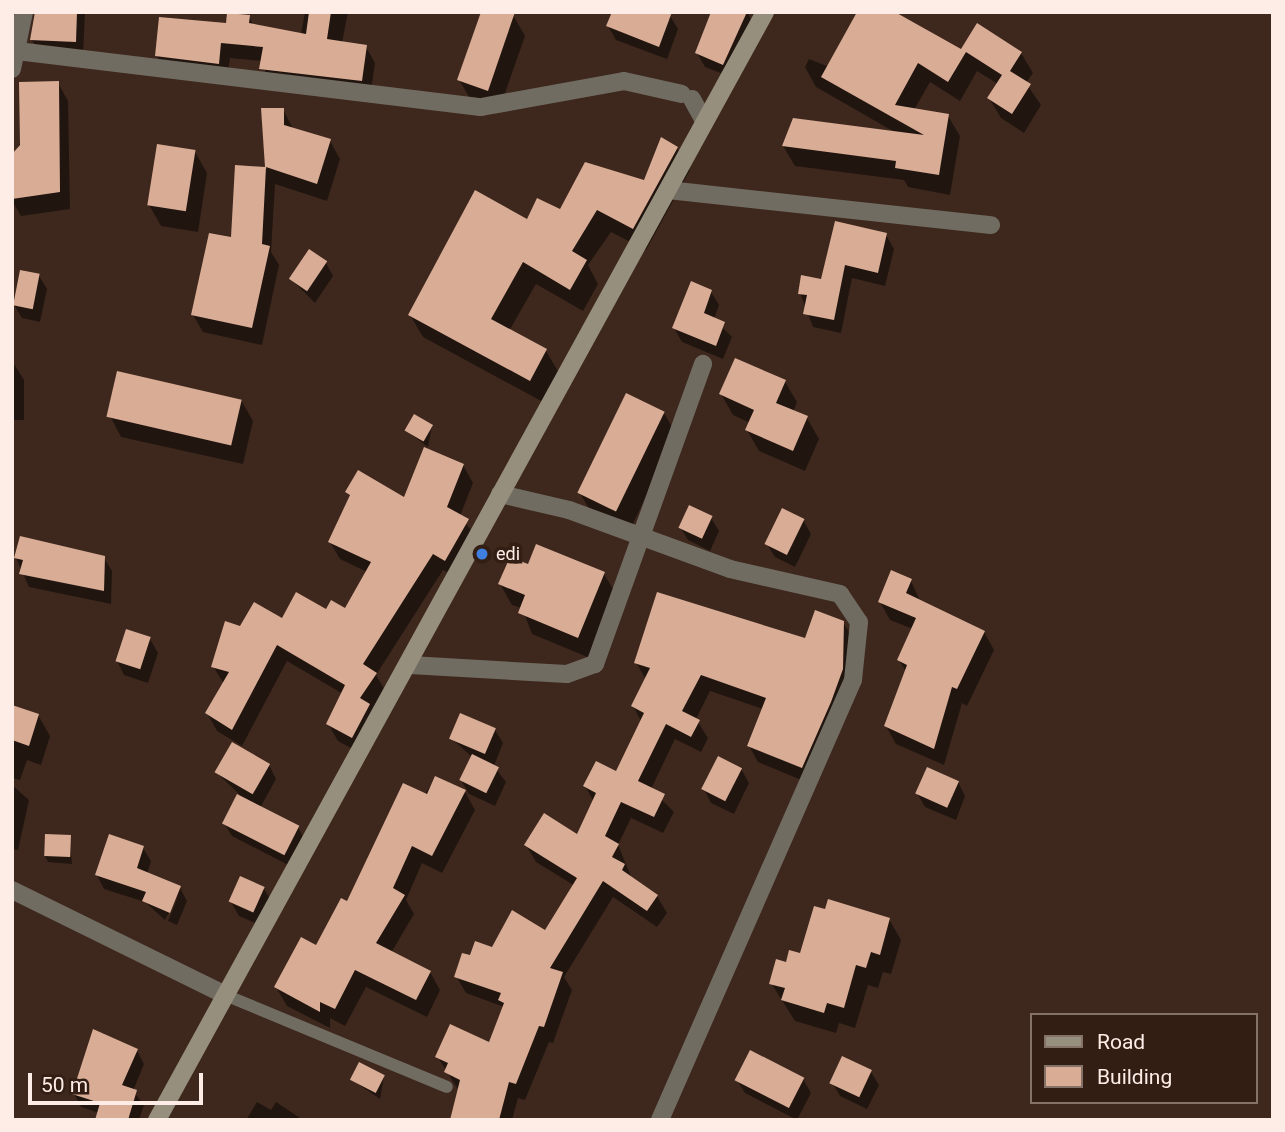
<!DOCTYPE html>
<style>
body{margin:0}
#map{position:relative;width:1285px;height:1132px;overflow:hidden;background:#3e281d;font-family:Roboto,sans-serif}
div>[style]{position:absolute}
.shadow>*{inset:0;background:#0007}
.building>*{inset:0;background:#d9ac96;transform-origin:0 0}
.service>*{height:12px;margin:-6px;padding:0 6px;transform-origin:6px;border-radius:6px;background:#716c61}
.minor>*{height:18px;margin:-9px;padding:0 9px;transform-origin:9px;border-radius:9px;background:#716c61}
.secondary>*{height:18px;margin:-9px;padding:0 9px;transform-origin:9px;border-radius:9px;background:#978f7e}
.dots>*{width:19px;height:19px;translate:-50% -50%;box-sizing:border-box;border:4px solid #331e13;border-radius:50%}
span{translate:-50% -50%;white-space:nowrap;text-align:center;line-height:1.15;-webkit-text-stroke:7px #331e13;paint-order:stroke}
.poi-label{font-size:18px;color:#fdede6}
.left{translate:0 -50%;text-align:left}
.frame{position:absolute;inset:0;border:14px solid #fdede6;pointer-events:none}
.legend{position:absolute;left:1030px;top:1013px;width:228px;height:91px;box-sizing:border-box;background:#331e13;border:2px solid #847167;margin:0;padding:9px 12px;list-style:none;font-size:21px;color:#fdede6}
.legend li{display:flex;align-items:center;gap:14px;height:35px}
.legend b{width:35px;border:2px solid #847167}
.scale{position:absolute;left:28px;top:1073px;width:175px;height:32px;box-sizing:border-box;border:4px solid #fdede6;border-top:0;padding-left:9px;font-size:21px;line-height:24px;white-space:nowrap;color:#fdede6;-webkit-text-stroke:5px #331e13;paint-order:stroke}
</style>
<div id="map">
<div class="shadow">
<div style="clip-path:polygon(36px 12px,85px 12px,83px 55px,40px 53px,32px 40px)"></div>
<div style="clip-path:polygon(305px 12px,348px 12px,342px 43px,366px 47px,375px 63px,370px 97px,270px 85px,262px 61px,230px 58px,227px 79px,166px 72px,157px 56px,249px 17px,254px 26px,301px 34px)"></div>
<div style="clip-path:polygon(747px 12px,754px 25px,731px 77px,705px 67px,697px 53px)"></div>
<div style="clip-path:polygon(513px 15px,525px 36px,499px 110px,471px 100px,459px 80px)"></div>
<div style="clip-path:polygon(670px 16px,678px 29px,667px 59px,616px 40px,608px 26px)"></div>
<div style="clip-path:polygon(962px 51px,1021px 53px,1033px 73px,1026px 83px,1041px 105px,1024px 133px,1001px 118px,989px 98px,998px 84px,977px 71px,960px 101px,930px 82px,914px 110px,948px 116px,960px 136px,950px 195px,908px 187px,904px 180px,795px 166px,783px 146px,898px 134px,816px 87px,805px 67px,809px 59px,880px 87px,854px 62px)"></div>
<div style="clip-path:polygon(58px 83px,68px 101px,70px 209px,21px 216px,12px 201px,12px 156px)"></div>
<div style="clip-path:polygon(263px 109px,283px 109px,293px 129px,330px 141px,340px 159px,327px 201px,275px 184px,271px 252px,279px 265px,262px 345px,203px 332px,193px 315px,232px 239px,237px 167px,267px 169px)"></div>
<div style="clip-path:polygon(677px 148px,690px 170px,646px 250px,611px 232px,588px 265px,598px 284px,583px 311px,536px 284px,509px 331px,546px 351px,559px 373px,543px 402px,423px 337px,410px 315px,527px 221px,645px 182px)"></div>
<div style="clip-path:polygon(195px 152px,207px 173px,198px 232px,161px 226px,149px 205px)"></div>
<div style="clip-path:polygon(886px 235px,894px 249px,885px 286px,852px 278px,841px 333px,813px 327px,800px 293px)"></div>
<div style="clip-path:polygon(326px 263px,333px 276px,315px 303px,291px 279px)"></div>
<div style="clip-path:polygon(39px 276px,47px 289px,40px 322px,22px 318px,14px 305px)"></div>
<div style="clip-path:polygon(711px 292px,719px 305px,714px 319px,732px 337px,723px 359px,682px 342px,674px 328px)"></div>
<div style="clip-path:polygon(12px 361px,24px 380px,24px 420px,12px 420px)"></div>
<div style="clip-path:polygon(785px 382px,797px 402px,793px 412px,807px 418px,819px 439px,805px 471px,759px 451px,747px 430px,750px 423px,733px 415px,721px 394px)"></div>
<div style="clip-path:polygon(241px 400px,253px 421px,243px 464px,121px 437px,110px 416px)"></div>
<div style="clip-path:polygon(664px 413px,676px 434px,629px 532px,592px 514px,580px 493px)"></div>
<div style="clip-path:polygon(432px 426px,428px 447px,407px 431px)"></div>
<div style="clip-path:polygon(463px 465px,473px 483px,460px 516px,477px 538px,456px 577px,443px 570px,376px 675px,386px 692px,362px 754px,338px 741px,328px 724px,343px 694px,287px 661px,242px 746px,217px 731px,207px 713px,224px 684px,213px 666px,241px 628px,345px 611px,367px 572px,340px 559px,330px 542px,359px 473px,405px 500px)"></div>
<div style="clip-path:polygon(711px 518px,719px 531px,710px 551px,688px 540px,680px 527px)"></div>
<div style="clip-path:polygon(803px 520px,811px 534px,795px 567px,775px 557px,767px 544px)"></div>
<div style="clip-path:polygon(16px 558px,104px 558px,112px 571px,111px 604px,29px 587px)"></div>
<div style="clip-path:polygon(529px 567px,604px 574px,616px 594px,590px 658px,532px 634px,522px 608px,512px 605px,500px 584px)"></div>
<div style="clip-path:polygon(911px 581px,920px 601px,984px 632px,994px 650px,967px 706px,962px 703px,944px 765px,896px 744px,886px 726px,906px 672px,899px 660px,913px 629px,890px 620px,880px 602px)"></div>
<div style="clip-path:polygon(843px 622px,853px 639px,851px 686px,811px 784px,758px 762px,749px 746px,763px 709px,710px 691px,696px 719px,708px 738px,701px 752px,675px 739px,651px 789px,674px 812px,663px 833px,631px 818px,618px 845px,632px 879px,657px 896px,667px 913px,657px 927px,613px 897px,564px 977px,572px 990px,553px 1043px,549px 1042px,525px 1100px,518px 1098px,512px 1120px,451px 1120px,459px 1091px,437px 1056px,490px 1044px,504px 1007px,466px 993px,456px 976px,471px 958px,546px 932px,575px 886px,536px 862px,526px 845px,577px 836px,594px 802px,585px 786px,616px 773px,641px 721px,633px 706px,646px 680px,636px 662px,806px 640px)"></div>
<div style="clip-path:polygon(150px 639px,158px 653px,148px 683px,124px 675px,117px 661px)"></div>
<div style="clip-path:polygon(12px 706px,38px 715px,50px 736px,41px 765px,27px 760px,20px 780px,12px 778px)"></div>
<div style="clip-path:polygon(495px 730px,503px 743px,494px 766px,506px 782px,495px 806px,465px 792px,475px 810px,442px 873px,422px 863px,406px 900px,414px 914px,391px 953px,430px 972px,440px 990px,427px 1017px,366px 987px,345px 1026px,330px 1018px,330px 1028px,287px 1006px,276px 987px,317px 948px,436px 778px,469px 794px,461px 780px,472px 757px,452px 739px)"></div>
<div style="clip-path:polygon(269px 765px,276px 779px,260px 808px,298px 827px,305px 841px,292px 867px,232px 836px,224px 823px,239px 794px,217px 773px)"></div>
<div style="clip-path:polygon(741px 769px,749px 783px,734px 814px,711px 803px,704px 789px)"></div>
<div style="clip-path:polygon(958px 782px,965px 796px,956px 820px,925px 807px,917px 793px)"></div>
<div style="clip-path:polygon(12px 785px,29px 800px,18px 850px,12px 849px)"></div>
<div style="clip-path:polygon(70px 837px,72px 864px,48px 862px,45px 856px)"></div>
<div style="clip-path:polygon(143px 848px,151px 861px,147px 874px,180px 888px,187px 901px,177px 925px,168px 921px,179px 894px,165px 920px,145px 902px,104px 889px,97px 875px)"></div>
<div style="clip-path:polygon(264px 889px,272px 902px,262px 926px,239px 916px,231px 902px)"></div>
<div style="clip-path:polygon(889px 919px,901px 940px,891px 974px,883px 972px,878px 988px,868px 985px,855px 1028px,839px 1023px,836px 1033px,795px 1021px,771px 983px,787px 964px)"></div>
<div style="clip-path:polygon(137px 1051px,144px 1064px,133px 1091px,144px 1105px,139px 1120px,97px 1120px,99px 1113px,81px 1107px,74px 1094px)"></div>
<div style="clip-path:polygon(871px 1072px,879px 1085px,867px 1109px,840px 1096px,832px 1082px)"></div>
<div style="clip-path:polygon(384px 1076px,380px 1099px,352px 1080px)"></div>
<div style="clip-path:polygon(803px 1079px,811px 1093px,797px 1120px,745px 1093px,737px 1080px)"></div>
<div style="clip-path:polygon(257px 1102px,271px 1110px,276px 1102px,303px 1120px,246px 1120px)"></div>
</div>
<div class="building">
<div style="clip-path:polygon(35px 12px,77px 12px,76px 42px,30px 40px)"></div>
<div style="clip-path:polygon(309px 12px,331px 12px,327px 39px,367px 45px,362px 81px,259px 69px,263px 47px,221px 43px,219px 64px,155px 56px,159px 17px,226px 23px,227px 13px,250px 15px,249px 23px,306px 34px)"></div>
<div style="clip-path:polygon(481px 12px,515px 12px,488px 91px,457px 80px)"></div>
<div style="clip-path:polygon(612px 12px,672px 12px,659px 47px,606px 26px)"></div>
<div style="clip-path:polygon(711px 12px,747px 12px,723px 65px,695px 53px)"></div>
<div style="clip-path:polygon(857px 12px,895px 12px,961px 49px,977px 23px,1022px 52px,1010px 71px,1031px 84px,1012px 114px,987px 98px,1002px 75px,966px 52px,948px 82px,918px 63px,895px 105px,949px 114px,939px 175px,895px 168px,896px 161px,782px 146px,793px 118px,924px 135px,821px 77px)"></div>
<div style="clip-path:polygon(59px 81px,60px 192px,12px 199px,12px 154px,20px 145px,19px 82px)"></div>
<div style="clip-path:polygon(261px 108px,284px 108px,284px 125px,331px 139px,317px 184px,266px 167px,262px 244px,270px 246px,252px 328px,191px 315px,209px 233px,231px 237px,235px 165px,265px 167px)"></div>
<div style="clip-path:polygon(661px 137px,678px 147px,633px 229px,597px 210px,572px 251px,587px 260px,570px 290px,523px 262px,491px 319px,547px 349px,530px 381px,408px 315px,475px 190px,527px 219px,537px 198px,560px 209px,585px 162px,644px 180px)"></div>
<div style="left:157px;top:144px;width:39px;height:62px;rotate:9deg"></div>
<div style="clip-path:polygon(835px 221px,887px 233px,878px 273px,845px 265px,834px 320px,803px 314px,807px 295px,798px 294px,801px 275px,821px 279px)"></div>
<div style="left:309px;top:249px;width:22px;height:36px;rotate:34deg"></div>
<div style="left:20px;top:270px;width:20px;height:36px;rotate:11deg"></div>
<div style="clip-path:polygon(691px 281px,712px 290px,704px 313px,725px 322px,716px 346px,672px 328px)"></div>
<div style="clip-path:polygon(735px 358px,786px 380px,776px 403px,808px 416px,793px 451px,745px 430px,754px 410px,719px 394px)"></div>
<div style="left:117px;top:371px;width:128px;height:47px;rotate:13deg"></div>
<div style="left:626px;top:393px;width:43px;height:111px;rotate:26deg"></div>
<div style="left:414px;top:414px;width:22px;height:19px;rotate:30deg"></div>
<div style="clip-path:polygon(424px 447px,464px 464px,447px 507px,469px 519px,445px 561px,433px 554px,363px 664px,377px 673px,360px 698px,370px 704px,352px 738px,326px 724px,345px 685px,277px 645px,232px 730px,205px 713px,229px 672px,211px 667px,225px 621px,240px 626px,254px 602px,282px 618px,296px 592px,326px 609px,331px 600px,345px 608px,371px 562px,328px 542px,350px 495px,345px 492px,358px 470px,404px 497px)"></div>
<div style="left:689px;top:505px;width:26px;height:25px;rotate:25deg"></div>
<div style="left:782px;top:508px;width:25px;height:40px;rotate:26deg"></div>
<div style="clip-path:polygon(20px 536px,105px 556px,104px 591px,19px 574px,23px 560px,14px 558px)"></div>
<div style="clip-path:polygon(536px 544px,605px 572px,578px 638px,518px 613px,525px 595px,498px 584px,510px 557px,528px 564px)"></div>
<div style="clip-path:polygon(891px 570px,912px 579px,906px 593px,985px 631px,957px 689px,952px 687px,934px 749px,884px 726px,907px 665px,897px 660px,916px 618px,878px 602px)"></div>
<div style="clip-path:polygon(657px 592px,805px 638px,815px 610px,844px 621px,843px 669px,831px 702px,802px 768px,747px 746px,766px 698px,701px 675px,682px 711px,700px 720px,691px 737px,666px 724px,638px 781px,665px 794px,654px 817px,621px 802px,605px 836px,619px 844px,612px 857px,625px 864px,622px 870px,658px 895px,647px 911px,603px 881px,550px 968px,563px 972px,544px 1027px,539px 1026px,516px 1084px,509px 1082px,499px 1120px,450px 1120px,460px 1080px,444px 1072px,448px 1063px,435px 1057px,450px 1024px,489px 1042px,504px 1003px,498px 1000px,501px 993px,454px 977px,462px 953px,470px 955px,475px 941px,492px 947px,512px 910px,545px 930px,577px 878px,524px 845px,544px 813px,577px 834px,596px 793px,583px 786px,596px 761px,616px 771px,644px 713px,631px 706px,650px 668px,634px 663px)"></div>
<div style="left:126px;top:629px;width:26px;height:34px;rotate:18deg"></div>
<div style="clip-path:polygon(12px 705px,39px 714px,29px 746px,12px 740px)"></div>
<div style="left:460px;top:713px;width:39px;height:28px;rotate:23deg"></div>
<div style="left:232px;top:742px;width:44px;height:35px;rotate:30deg"></div>
<div style="left:472px;top:754px;width:30px;height:29px;rotate:26deg"></div>
<div style="left:718px;top:756px;width:27px;height:37px;rotate:27deg"></div>
<div style="left:927px;top:767px;width:35px;height:29px;rotate:24deg"></div>
<div style="clip-path:polygon(435px 776px,466px 790px,432px 856px,412px 846px,393px 888px,405px 895px,376px 943px,431px 971px,416px 1000px,355px 970px,335px 1009px,320px 1002px,320px 1012px,274px 987px,301px 937px,316px 945px,341px 898px,347px 901px,403px 783px,427px 794px)"></div>
<div style="left:237px;top:794px;width:70px;height:33px;rotate:27deg"></div>
<div style="left:45px;top:834px;width:26px;height:22px;rotate:2deg"></div>
<div style="clip-path:polygon(109px 834px,144px 846px,137px 868px,181px 886px,170px 913px,142px 901px,146px 892px,95px 875px)"></div>
<div style="left:240px;top:876px;width:27px;height:28px;rotate:24deg"></div>
<div style="clip-path:polygon(828px 899px,890px 918px,880px 955px,871px 952px,866px 968px,856px 965px,844px 1008px,827px 1003px,824px 1013px,781px 1000px,785px 988px,769px 984px,776px 959px,786px 962px,789px 950px,800px 953px,814px 906px,825px 909px)"></div>
<div style="clip-path:polygon(93px 1029px,138px 1049px,122px 1085px,137px 1090px,128px 1120px,95px 1120px,100px 1103px,72px 1094px)"></div>
<div style="left:750px;top:1050px;width:61px;height:34px;rotate:27deg"></div>
<div style="left:842px;top:1056px;width:33px;height:30px;rotate:25deg"></div>
<div style="left:359px;top:1062px;width:29px;height:20px;rotate:27deg"></div>
</div>
<div class="service">
<div style="left:225px;top:995px;width:240px;rotate:22.5deg"></div>
</div>
<div class="minor">
<div style="left:17px;top:51px;width:467px;rotate:6.9deg"></div>
<div style="left:481px;top:107px;width:145px;rotate:-10.3deg"></div>
<div style="left:624px;top:81px;width:59px;rotate:12.6deg"></div>
<div style="left:12px;top:69px;width:58px;rotate:-78.1deg"></div>
<div style="left:692px;top:99px;width:25px;rotate:61deg"></div>
<div style="left:668px;top:190px;width:325px;rotate:6.2deg"></div>
<div style="left:500px;top:494px;width:71px;rotate:13.1deg"></div>
<div style="left:569px;top:510px;width:171px;rotate:20.1deg"></div>
<div style="left:730px;top:569px;width:113px;rotate:12.8deg"></div>
<div style="left:840px;top:594px;width:34px;rotate:56deg"></div>
<div style="left:859px;top:622px;width:58px;rotate:95.9deg"></div>
<div style="left:853px;top:680px;width:480px;rotate:113.7deg"></div>
<div style="left:410px;top:665px;width:157px;rotate:3.3deg"></div>
<div style="left:567px;top:674px;width:30px;rotate:-20deg"></div>
<div style="left:595px;top:664px;width:319px;rotate:-70.2deg"></div>
<div style="left:12px;top:890px;width:237px;rotate:26.2deg"></div>
</div>
<div class="secondary">
<div style="left:157px;top:1120px;width:1264px;rotate:-61.24deg"></div>
</div>
<div class="dots">
<div style="left:482px;top:554px;background:#3f7fe0"></div>
</div>
<div class="poi-label">
<span class="left" style="left:496px;top:554px">edi</span>
</div>
<div class="frame"></div>
<ul class="legend">
<li><b style="height:9px;background:#978f7e"></b>Road</li>
<li><b style="height:19px;background:#d9ac96"></b>Building</li>
</ul>
<div class="scale">50 m</div>
</div>
